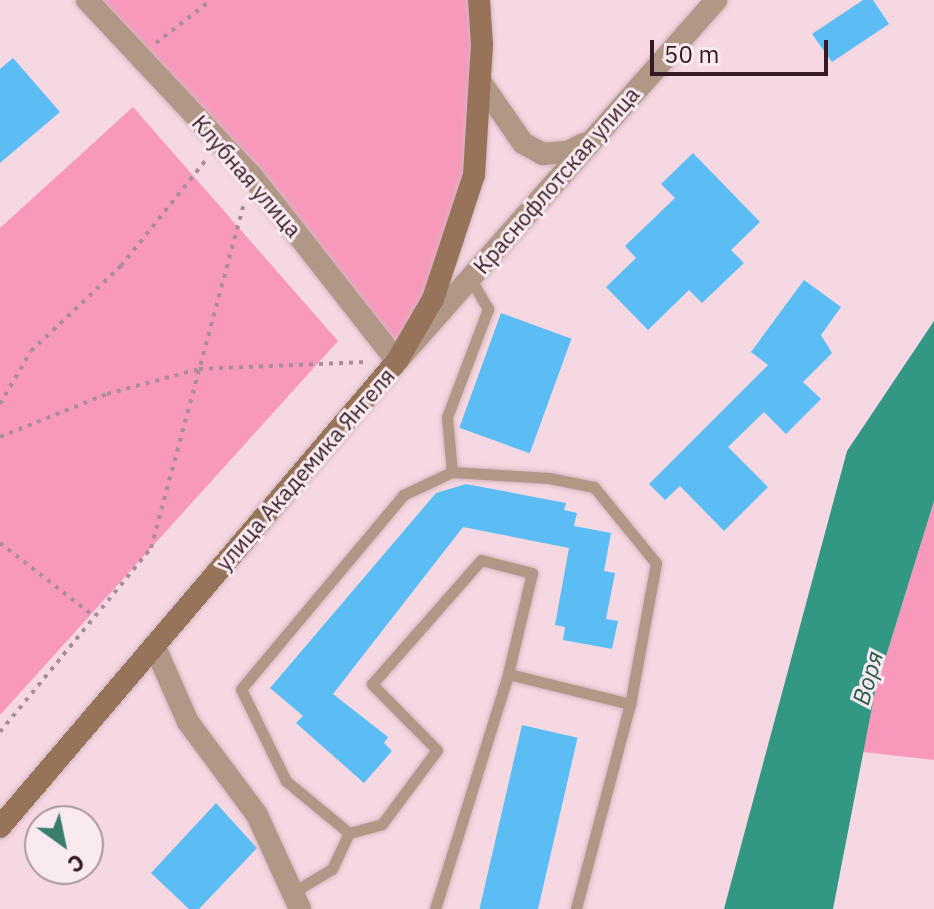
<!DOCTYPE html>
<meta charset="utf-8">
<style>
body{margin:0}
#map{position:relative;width:934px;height:909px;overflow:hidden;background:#f6d8e2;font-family:"IBM Plex Sans",sans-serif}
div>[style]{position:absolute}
.green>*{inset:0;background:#f899bc}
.water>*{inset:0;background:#339883}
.building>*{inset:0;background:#5cbdf5;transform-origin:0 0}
.path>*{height:4px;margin-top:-2px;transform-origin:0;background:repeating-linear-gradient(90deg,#a98d97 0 4px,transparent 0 10px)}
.roads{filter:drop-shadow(0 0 2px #d3b6c0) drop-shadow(0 0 2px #d3b6c0)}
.service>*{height:11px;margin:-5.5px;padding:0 5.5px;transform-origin:5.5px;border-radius:5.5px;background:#b09786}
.minor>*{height:22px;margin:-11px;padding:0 11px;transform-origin:11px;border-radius:11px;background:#b09786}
.secondary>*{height:22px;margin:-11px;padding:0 11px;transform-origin:11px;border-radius:11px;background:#977359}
span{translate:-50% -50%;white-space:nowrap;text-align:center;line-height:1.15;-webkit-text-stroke:6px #f9eaef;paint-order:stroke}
.street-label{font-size:22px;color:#341a24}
.water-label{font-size:24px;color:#255b4f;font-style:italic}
.north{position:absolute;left:24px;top:805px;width:80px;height:80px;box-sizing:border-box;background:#f9eaef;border:2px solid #aa979e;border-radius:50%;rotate:147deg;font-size:22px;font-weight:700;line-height:32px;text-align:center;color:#341a24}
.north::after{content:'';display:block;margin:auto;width:28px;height:36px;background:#3a7c6d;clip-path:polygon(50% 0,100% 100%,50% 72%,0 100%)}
.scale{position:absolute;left:650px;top:40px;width:178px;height:36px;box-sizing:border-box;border:4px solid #341a24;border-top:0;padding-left:10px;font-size:24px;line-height:28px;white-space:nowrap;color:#341a24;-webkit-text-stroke:6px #f9eaef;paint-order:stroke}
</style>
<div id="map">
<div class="green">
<div style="clip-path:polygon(87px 0,478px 0,474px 175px,397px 361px)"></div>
<div style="clip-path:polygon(133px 107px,338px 341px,0 715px,0 228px)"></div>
<div style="clip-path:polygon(934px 501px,934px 760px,863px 752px,875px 692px)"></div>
</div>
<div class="water">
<div style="clip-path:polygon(934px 321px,934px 501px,875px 692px,833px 909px,724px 909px,847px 451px)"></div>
</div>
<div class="building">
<div style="clip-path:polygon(863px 0,873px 0,889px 24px,832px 62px,812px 34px)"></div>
<div style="clip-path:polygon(13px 58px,60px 112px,0 163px,0 69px)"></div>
<div style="clip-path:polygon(693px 153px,760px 222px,731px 250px,744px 263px,702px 303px,689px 290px,648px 330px,606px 287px,636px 258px,625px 246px,675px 198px,661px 184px)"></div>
<div style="clip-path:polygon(804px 280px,841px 307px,821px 335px,832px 353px,803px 382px,821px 399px,786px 434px,764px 412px,728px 447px,768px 487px,724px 531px,680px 486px,665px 500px,649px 484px,768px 365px,751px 352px)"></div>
<div style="left:501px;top:313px;width:75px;height:122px;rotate:20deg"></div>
<div style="clip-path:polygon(466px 484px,566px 503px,564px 510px,577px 513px,574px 526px,611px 533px,604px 571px,615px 573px,606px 619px,618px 621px,612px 649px,563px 640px,565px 627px,555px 625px,569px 548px,463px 527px,333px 694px,388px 737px,384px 743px,392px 751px,364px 783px,296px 723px,303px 716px,270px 688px,436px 493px)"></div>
<div style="left:522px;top:725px;width:57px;height:189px;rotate:13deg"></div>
<div style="clip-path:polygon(216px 803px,257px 848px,199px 909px,189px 909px,151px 873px)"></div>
</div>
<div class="path">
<div style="left:156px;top:43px;width:70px;rotate:-38deg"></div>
<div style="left:0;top:404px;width:61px;rotate:-59.7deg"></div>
<div style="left:31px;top:351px;width:124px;rotate:-43.4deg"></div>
<div style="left:121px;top:266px;width:136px;rotate:-51.3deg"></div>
<div style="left:0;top:437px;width:115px;rotate:-21.9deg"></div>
<div style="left:107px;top:394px;width:95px;rotate:-15.2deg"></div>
<div style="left:199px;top:369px;width:167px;rotate:-2.4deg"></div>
<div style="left:0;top:543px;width:120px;rotate:37.9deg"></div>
<div style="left:0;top:732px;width:238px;rotate:-50.6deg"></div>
<div style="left:151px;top:548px;width:356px;rotate:-74.9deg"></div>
</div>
<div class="roads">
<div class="service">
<div style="left:452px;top:472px;width:97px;rotate:3.5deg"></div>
<div style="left:549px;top:478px;width:46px;rotate:11.3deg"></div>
<div style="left:594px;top:487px;width:98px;rotate:50.8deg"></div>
<div style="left:656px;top:563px;width:143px;rotate:100.4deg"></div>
<div style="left:349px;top:833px;width:34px;rotate:-15deg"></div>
<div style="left:382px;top:824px;width:92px;rotate:-53.4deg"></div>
<div style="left:437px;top:750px;width:93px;rotate:-134.6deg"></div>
<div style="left:372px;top:684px;width:165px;rotate:-48.7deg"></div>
<div style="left:481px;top:560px;width:53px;rotate:14.3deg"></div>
<div style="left:532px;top:573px;width:104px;rotate:103.4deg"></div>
<div style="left:295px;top:891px;width:43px;rotate:-30.7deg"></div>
<div style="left:332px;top:869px;width:40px;rotate:-65deg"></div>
<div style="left:349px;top:833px;width:82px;rotate:-140.5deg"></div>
<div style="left:286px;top:781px;width:102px;rotate:-116.1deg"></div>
<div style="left:241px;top:689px;width:253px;rotate:-50.1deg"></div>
<div style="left:403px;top:495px;width:54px;rotate:-25.1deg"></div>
<div style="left:452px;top:472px;width:55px;rotate:-95.2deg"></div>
<div style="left:447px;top:417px;width:116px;rotate:-69.2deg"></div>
<div style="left:488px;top:309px;width:36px;rotate:-120deg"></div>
<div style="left:435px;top:909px;width:246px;rotate:-72.7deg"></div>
<div style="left:508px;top:674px;width:126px;rotate:13.8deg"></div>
<div style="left:630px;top:704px;width:212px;rotate:104.8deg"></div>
</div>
<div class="minor">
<div style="left:87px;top:0;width:240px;rotate:46.9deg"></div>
<div style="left:251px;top:175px;width:236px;rotate:51.9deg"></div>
<div style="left:397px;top:361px;width:482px;rotate:-48.5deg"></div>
<div style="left:480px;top:81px;width:75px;rotate:55.3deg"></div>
<div style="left:523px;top:143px;width:23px;rotate:29deg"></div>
<div style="left:543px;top:154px;width:25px;rotate:-5deg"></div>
<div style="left:568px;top:152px;width:18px;rotate:-27deg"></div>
<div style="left:154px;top:645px;width:84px;rotate:66.2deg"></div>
<div style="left:188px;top:722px;width:116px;rotate:53.4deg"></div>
<div style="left:257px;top:815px;width:103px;rotate:65.4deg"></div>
</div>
<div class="secondary">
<div style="left:0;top:827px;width:612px;rotate:-49.57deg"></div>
<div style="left:397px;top:361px;width:72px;rotate:-59.9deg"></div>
<div style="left:433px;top:299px;width:131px;rotate:-71.7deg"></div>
<div style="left:474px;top:175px;width:130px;rotate:-86.5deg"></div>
<div style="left:482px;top:45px;width:45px;rotate:-93.8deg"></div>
</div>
</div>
<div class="street-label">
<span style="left:247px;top:176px;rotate:49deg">Клубная улица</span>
<span style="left:556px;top:180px;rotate:-49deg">Краснофлотская улица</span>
<span style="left:305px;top:469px;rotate:-49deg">улица Академика Янгеля</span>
</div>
<div class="water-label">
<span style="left:868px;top:678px;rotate:-74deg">Воря</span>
</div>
<div class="north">С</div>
<div class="scale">50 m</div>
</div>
